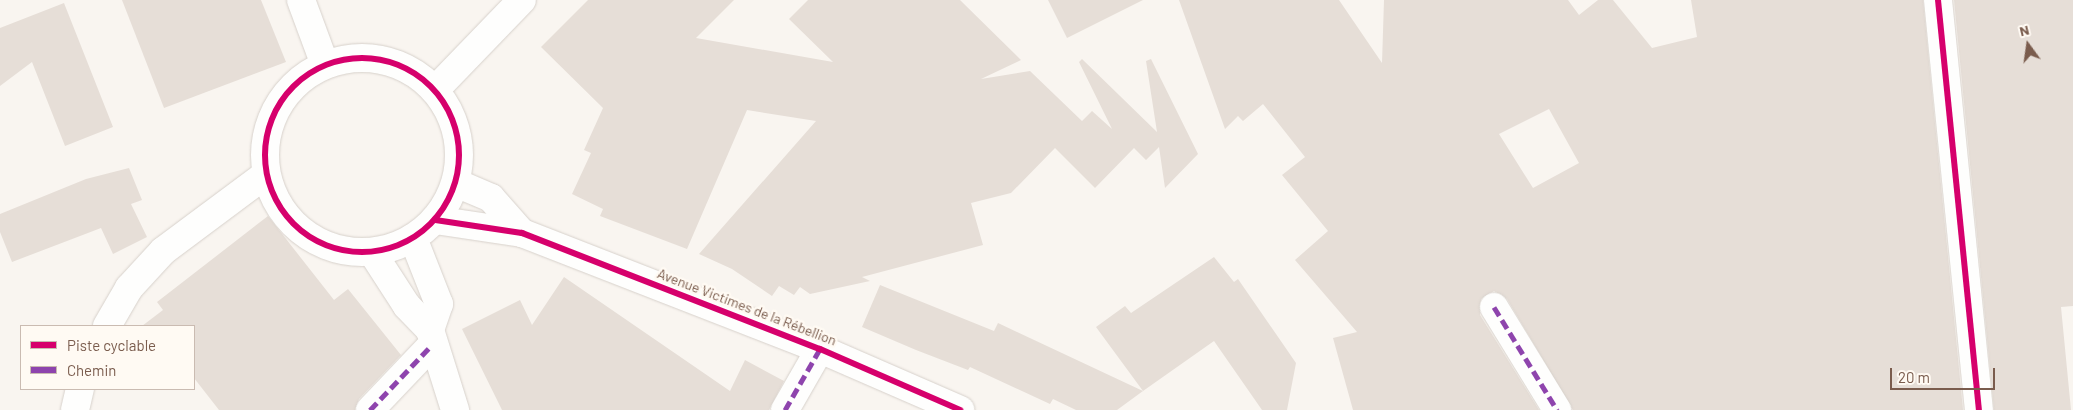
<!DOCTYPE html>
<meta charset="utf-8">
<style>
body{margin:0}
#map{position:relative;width:2073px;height:410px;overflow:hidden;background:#f9f5f0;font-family:Barlow,sans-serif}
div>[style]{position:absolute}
.building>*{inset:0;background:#e6ded7}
.roads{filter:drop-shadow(0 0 1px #d7d1cb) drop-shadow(0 0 1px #d7d1cb)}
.minor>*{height:28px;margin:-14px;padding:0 14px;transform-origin:14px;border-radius:14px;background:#fefefd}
.tertiary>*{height:28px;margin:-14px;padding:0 14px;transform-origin:14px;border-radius:14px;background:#fefefd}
.tertiary>.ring{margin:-14px;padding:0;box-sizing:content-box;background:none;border:28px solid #fefefd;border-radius:50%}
.quiet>*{height:5px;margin-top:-2.5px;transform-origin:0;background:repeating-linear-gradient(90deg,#8e44ad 0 10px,transparent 0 15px)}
.cycleway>*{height:6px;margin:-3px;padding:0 3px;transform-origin:3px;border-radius:3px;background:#d6006c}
.cycleway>.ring{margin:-3px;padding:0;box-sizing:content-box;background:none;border:6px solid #d6006c;border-radius:50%}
span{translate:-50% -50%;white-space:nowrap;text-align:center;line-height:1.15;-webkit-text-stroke:5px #fffaf3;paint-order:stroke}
.street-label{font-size:14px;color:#7a5c4d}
.legend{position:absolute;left:20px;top:325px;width:175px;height:65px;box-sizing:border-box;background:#fffaf3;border:1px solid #cabbb1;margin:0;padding:6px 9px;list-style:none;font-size:15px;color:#7a5c4d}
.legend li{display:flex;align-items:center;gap:10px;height:25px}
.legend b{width:25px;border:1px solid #cabbb1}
.north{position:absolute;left:2003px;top:20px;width:50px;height:50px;-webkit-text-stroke:4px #fffaf3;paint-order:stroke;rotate:346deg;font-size:14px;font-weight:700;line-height:20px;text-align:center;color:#7a5c4d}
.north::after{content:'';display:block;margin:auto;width:18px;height:22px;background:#7a5c4d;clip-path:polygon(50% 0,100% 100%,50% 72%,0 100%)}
.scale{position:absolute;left:1890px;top:368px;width:105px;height:22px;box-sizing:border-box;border:2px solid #7a5c4d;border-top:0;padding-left:6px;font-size:15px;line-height:18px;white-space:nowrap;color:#7a5c4d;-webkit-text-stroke:4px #fffaf3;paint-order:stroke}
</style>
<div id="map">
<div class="building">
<div style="clip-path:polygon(122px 0,261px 0,286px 62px,164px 108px)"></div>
<div style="clip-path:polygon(588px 0,734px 0,696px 38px,833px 62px,789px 19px,808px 0,960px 0,1021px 60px,981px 79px,1030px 71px,1082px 121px,1092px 111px,1112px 129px,1079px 62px,1082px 59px,1157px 132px,1146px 61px,1151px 59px,1198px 154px,1165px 188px,1159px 147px,1146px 160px,1134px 148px,1095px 188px,1055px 148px,1011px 193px,971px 203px,983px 245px,862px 277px,870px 281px,810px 294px,800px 287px,794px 295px,779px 286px,772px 296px,732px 269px,699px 254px,816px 121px,747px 110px,687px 249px,600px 216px,603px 209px,572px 194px,591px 153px,584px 150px,603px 108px,541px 47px)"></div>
<div style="clip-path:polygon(1048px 0,1143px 0,1067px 38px)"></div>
<div style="clip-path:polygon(evenodd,1179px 0,1339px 0,1382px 63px,1384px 0,1568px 0,1579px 15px,1598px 0,1613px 0,1652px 48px,1697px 37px,1691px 0,1923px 0,1963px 410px,1573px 410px,1507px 299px,1494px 291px,1481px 299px,1480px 315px,1539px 410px,1353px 410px,1333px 338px,1357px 332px,1295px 260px,1328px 231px,1282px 175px,1305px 157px,1263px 104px,1243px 121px,1238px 116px,1225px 129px,1179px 0,1549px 109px,1579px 163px,1533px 188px,1499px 134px,1549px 109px)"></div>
<div style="clip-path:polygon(1954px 0,2073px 0,2073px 306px,2061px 307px,2071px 410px,1994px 410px)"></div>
<div style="clip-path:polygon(64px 3px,113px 127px,65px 146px,32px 62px,0 86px,0 28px)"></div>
<div style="clip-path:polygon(129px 168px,142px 200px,131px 204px,147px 237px,113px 254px,101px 228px,12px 262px,0 232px,0 214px,86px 179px)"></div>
<div style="clip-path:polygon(268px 216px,334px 300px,348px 289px,401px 355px,359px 399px,355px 410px,219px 410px,194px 378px,194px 326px,142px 326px,163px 310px,157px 302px)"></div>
<div style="clip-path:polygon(1214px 257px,1234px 282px,1238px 279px,1296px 363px,1287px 410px,1262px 410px,1214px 341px,1143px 391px,1096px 327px,1125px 306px,1131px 313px)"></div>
<div style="clip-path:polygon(564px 277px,730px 391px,745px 360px,784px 381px,769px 410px,502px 410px,462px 329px,520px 300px,532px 325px)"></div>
<div style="clip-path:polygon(880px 285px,994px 331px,998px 323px,1143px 391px,1117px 410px,1076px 410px,1053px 399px,1050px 404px,970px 367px,968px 370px,916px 350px,862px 327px)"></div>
</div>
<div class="roads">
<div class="minor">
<div style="left:301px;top:0;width:69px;rotate:69.7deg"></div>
<div style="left:1938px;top:0;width:412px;rotate:84.3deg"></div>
<div style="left:1494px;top:307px;width:121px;rotate:58.5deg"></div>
<div style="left:107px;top:326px;width:44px;rotate:-59.9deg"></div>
<div style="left:129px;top:288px;width:50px;rotate:-47.4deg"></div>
<div style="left:163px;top:251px;width:127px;rotate:-36.7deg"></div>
<div style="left:75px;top:410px;width:22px;rotate:-77deg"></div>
<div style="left:370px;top:410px;width:90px;rotate:-46.4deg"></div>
<div style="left:785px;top:410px;width:70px;rotate:-60.2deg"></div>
</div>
<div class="tertiary">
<div class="ring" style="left:265px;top:58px;width:166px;height:166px"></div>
<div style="left:435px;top:90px;width:125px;rotate:-46deg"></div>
<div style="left:456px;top:183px;width:38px;rotate:23deg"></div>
<div style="left:491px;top:198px;width:47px;rotate:48.5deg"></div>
<div style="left:435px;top:220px;width:88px;rotate:8.5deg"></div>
<div style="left:522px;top:233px;width:320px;rotate:21.3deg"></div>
<div style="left:820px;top:349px;width:153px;rotate:23.5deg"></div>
<div style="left:413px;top:238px;width:71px;rotate:68.5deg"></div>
<div style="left:439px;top:304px;width:28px;rotate:109deg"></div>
<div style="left:430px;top:330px;width:84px;rotate:72.6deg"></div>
<div style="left:372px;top:252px;width:64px;rotate:57.1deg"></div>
<div style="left:407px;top:306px;width:33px;rotate:46deg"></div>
</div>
</div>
<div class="quiet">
<div style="left:1494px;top:307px;width:121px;rotate:58.5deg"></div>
<div style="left:370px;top:410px;width:90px;rotate:-46.4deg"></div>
<div style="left:785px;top:410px;width:70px;rotate:-60.2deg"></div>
</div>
<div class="cycleway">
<div style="left:1938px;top:0;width:412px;rotate:84.3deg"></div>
<div class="ring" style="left:265px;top:58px;width:188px;height:188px"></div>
<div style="left:435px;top:220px;width:88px;rotate:8.5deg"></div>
<div style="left:522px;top:233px;width:320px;rotate:21.3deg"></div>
<div style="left:820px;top:349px;width:153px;rotate:23.5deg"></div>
</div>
<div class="street-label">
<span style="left:747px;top:307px;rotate:21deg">Avenue Victimes de la Rébellion</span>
</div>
<ul class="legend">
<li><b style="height:6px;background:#d6006c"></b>Piste cyclable</li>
<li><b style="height:6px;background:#8e44ad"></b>Chemin</li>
</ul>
<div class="north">N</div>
<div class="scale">20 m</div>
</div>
